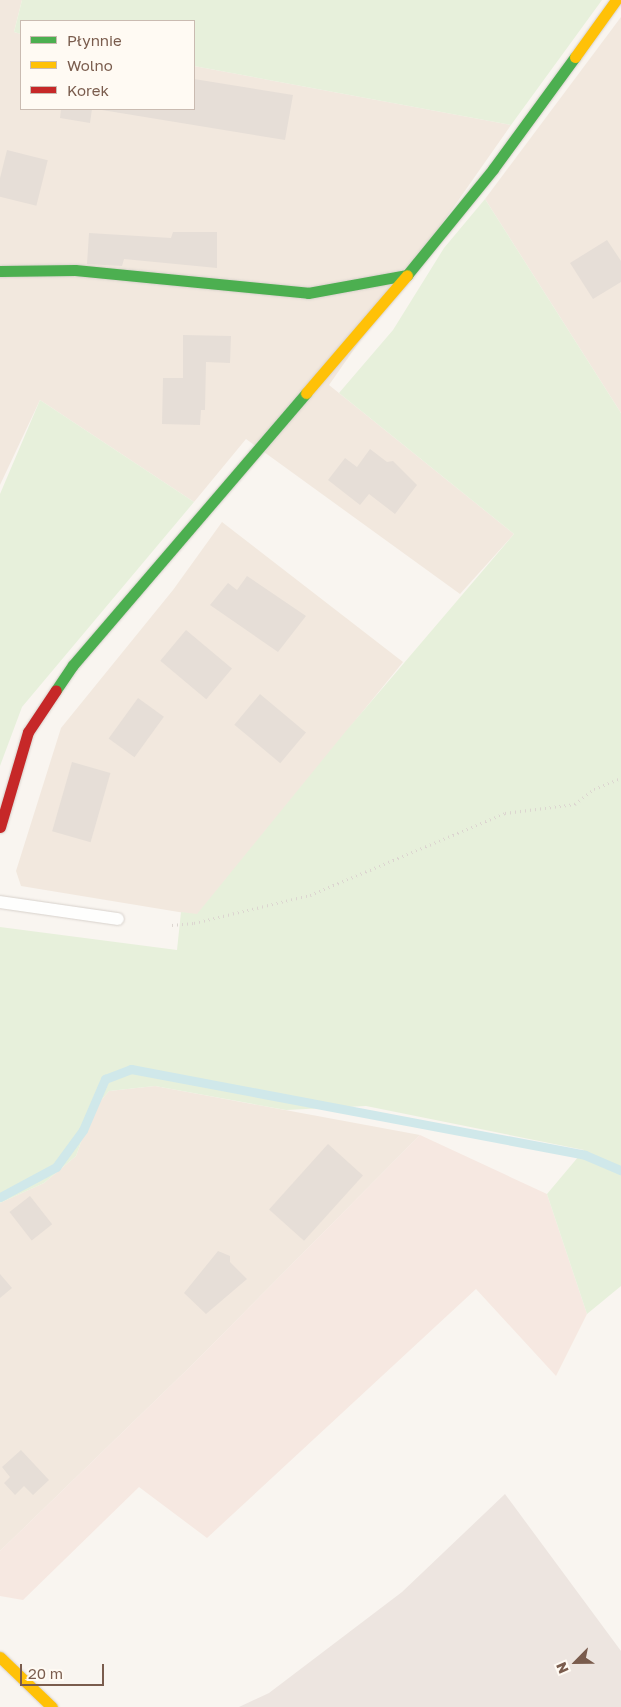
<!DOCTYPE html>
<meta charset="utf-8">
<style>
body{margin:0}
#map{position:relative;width:621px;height:1707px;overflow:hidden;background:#f9f5f0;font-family:"Golos Text",sans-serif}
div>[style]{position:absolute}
.residential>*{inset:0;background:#f2e8de}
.commercial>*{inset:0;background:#f6e8e1}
.industrial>*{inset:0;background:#ede5e0}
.green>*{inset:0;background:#e7f0db}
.stream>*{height:9px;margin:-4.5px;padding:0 4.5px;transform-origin:4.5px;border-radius:4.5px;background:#d0e8ea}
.building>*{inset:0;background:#e6ded7;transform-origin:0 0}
.path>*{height:3px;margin-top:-1.5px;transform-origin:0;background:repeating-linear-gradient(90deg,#dcd5d0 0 1px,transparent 0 5px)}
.roads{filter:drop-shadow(0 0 1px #d7d1cb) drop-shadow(0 0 1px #d7d1cb)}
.lane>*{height:12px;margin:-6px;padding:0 6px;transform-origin:6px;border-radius:6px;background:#fefefd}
.fast>*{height:11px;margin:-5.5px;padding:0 5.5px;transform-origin:5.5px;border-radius:5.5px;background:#4caf50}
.slow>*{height:11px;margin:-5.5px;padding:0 5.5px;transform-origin:5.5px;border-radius:5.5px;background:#ffc107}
.jam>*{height:11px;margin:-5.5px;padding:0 5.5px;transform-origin:5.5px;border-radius:5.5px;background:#c62828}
span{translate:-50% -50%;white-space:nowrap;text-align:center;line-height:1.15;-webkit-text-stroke:4.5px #fffaf3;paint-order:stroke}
.legend{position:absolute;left:20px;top:20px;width:175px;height:90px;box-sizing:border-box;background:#fffaf3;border:1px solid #cabbb1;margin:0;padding:6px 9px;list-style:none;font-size:15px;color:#7a5c4d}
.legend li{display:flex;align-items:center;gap:10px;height:25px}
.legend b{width:25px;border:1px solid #cabbb1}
.north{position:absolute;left:551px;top:1637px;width:50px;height:50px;-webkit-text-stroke:4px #fffaf3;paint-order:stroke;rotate:247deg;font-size:14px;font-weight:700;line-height:20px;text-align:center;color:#7a5c4d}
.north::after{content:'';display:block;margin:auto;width:18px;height:22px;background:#7a5c4d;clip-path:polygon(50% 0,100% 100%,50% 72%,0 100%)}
.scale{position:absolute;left:20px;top:1664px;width:84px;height:22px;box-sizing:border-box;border:2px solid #7a5c4d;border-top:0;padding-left:6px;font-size:15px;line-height:18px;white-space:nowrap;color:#7a5c4d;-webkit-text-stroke:4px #fffaf3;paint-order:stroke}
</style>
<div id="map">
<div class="residential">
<div style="clip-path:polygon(0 0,22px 0,14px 32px,21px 34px,21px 109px,194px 109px,194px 66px,511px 125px,329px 385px,514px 534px,460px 594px,246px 439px,194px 502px,40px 400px,0 485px)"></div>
<div style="clip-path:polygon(621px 17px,621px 413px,485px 199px)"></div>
<div style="clip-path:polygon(222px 522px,403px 662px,197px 915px,21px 886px,16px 871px,61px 728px,173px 590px)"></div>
<div style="clip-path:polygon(155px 1086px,420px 1135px,193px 1364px,0 1551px,0 1203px,44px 1183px,76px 1156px,92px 1111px,109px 1091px)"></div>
</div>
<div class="commercial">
<div style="clip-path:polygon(420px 1135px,547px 1194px,587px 1314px,556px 1376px,476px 1289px,207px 1538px,139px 1487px,23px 1600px,0 1596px,0 1551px,193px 1364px)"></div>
</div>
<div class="industrial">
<div style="clip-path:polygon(505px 1494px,621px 1651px,621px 1707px,239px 1707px,269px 1693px,402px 1592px)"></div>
</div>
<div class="green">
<div style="clip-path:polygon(22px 0,602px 0,511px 125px,194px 66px,194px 21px,21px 21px,21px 34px,14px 32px)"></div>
<div style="clip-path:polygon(485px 199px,621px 413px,621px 1286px,587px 1314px,547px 1194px,584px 1150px,366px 1106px,286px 1110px,155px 1086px,109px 1091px,92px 1111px,76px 1156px,44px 1183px,0 1203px,0 927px,177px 950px,181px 912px,197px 914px,346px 731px,514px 534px,339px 393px,393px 330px,444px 248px)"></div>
<div style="clip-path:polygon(40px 400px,194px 502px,22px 707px,0 766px,0 494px)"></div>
</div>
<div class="stream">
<div style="left:0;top:1197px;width:64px;rotate:-28.2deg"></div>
<div style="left:56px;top:1167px;width:46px;rotate:-53.9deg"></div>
<div style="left:83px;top:1130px;width:56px;rotate:-66.7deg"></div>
<div style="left:105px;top:1079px;width:28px;rotate:-21deg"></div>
<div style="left:131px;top:1069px;width:462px;rotate:10.7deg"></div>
<div style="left:585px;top:1155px;width:39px;rotate:23deg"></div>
</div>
<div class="building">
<div style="clip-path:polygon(194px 79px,293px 95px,285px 140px,102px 110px,194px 109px)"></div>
<div style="clip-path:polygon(61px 109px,92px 109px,90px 123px,60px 118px)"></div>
<div style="left:7px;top:150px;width:42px;height:47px;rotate:14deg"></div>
<div style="clip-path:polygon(173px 232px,217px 232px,217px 268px,124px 259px,122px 266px,87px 264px,89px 233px,171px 238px)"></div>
<div style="clip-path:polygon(607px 240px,621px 261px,621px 282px,593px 299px,570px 263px)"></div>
<div style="clip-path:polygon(183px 335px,231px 336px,230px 363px,206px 362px,205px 410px,201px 410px,200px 425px,162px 424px,163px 378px,183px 378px)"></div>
<div style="clip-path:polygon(370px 449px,387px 462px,393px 461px,417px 485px,395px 514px,369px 494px,360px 505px,328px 480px,345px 458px,357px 467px)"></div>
<div style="clip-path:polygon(247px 576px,306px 616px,278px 652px,210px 605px,228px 583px,237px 590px)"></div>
<div style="left:186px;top:630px;width:60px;height:40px;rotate:40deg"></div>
<div style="left:260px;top:694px;width:60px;height:40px;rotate:40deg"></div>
<div style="left:138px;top:698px;width:32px;height:50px;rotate:36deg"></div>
<div style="left:72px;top:762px;width:40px;height:72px;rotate:16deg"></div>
<div style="left:328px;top:1144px;width:47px;height:88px;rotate:42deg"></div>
<div style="left:30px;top:1196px;width:36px;height:26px;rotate:52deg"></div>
<div style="clip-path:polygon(218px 1251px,230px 1256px,230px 1262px,247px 1279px,206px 1314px,184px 1293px)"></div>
<div style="clip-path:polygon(0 1274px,12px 1288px,0 1298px)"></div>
<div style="clip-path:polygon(21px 1450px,49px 1480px,33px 1495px,24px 1486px,15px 1495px,4px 1483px,10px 1477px,2px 1467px)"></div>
</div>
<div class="path">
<div style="left:172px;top:925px;width:22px;rotate:-5deg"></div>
<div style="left:194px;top:923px;width:119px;rotate:-13.6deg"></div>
<div style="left:310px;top:895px;width:212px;rotate:-22.8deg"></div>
<div style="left:505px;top:813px;width:71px;rotate:-7.3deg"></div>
<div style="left:575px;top:804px;width:24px;rotate:-38deg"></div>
<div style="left:594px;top:789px;width:29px;rotate:-22deg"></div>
</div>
<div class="roads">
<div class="lane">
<div style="left:0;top:902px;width:119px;rotate:8.2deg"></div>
</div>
<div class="fast">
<div style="left:0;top:271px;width:75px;rotate:-0.8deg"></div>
<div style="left:75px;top:270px;width:234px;rotate:5.6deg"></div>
<div style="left:308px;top:293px;width:101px;rotate:-10.3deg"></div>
<div style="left:407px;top:275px;width:136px;rotate:-50.9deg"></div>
<div style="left:493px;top:169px;width:139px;rotate:-53.8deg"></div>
<div style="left:56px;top:690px;width:30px;rotate:-56deg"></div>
<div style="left:73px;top:665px;width:358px;rotate:-49.4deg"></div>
</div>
<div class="slow">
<div style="left:575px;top:57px;width:70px;rotate:-54.3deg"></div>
<div style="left:306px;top:393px;width:155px;rotate:-49.4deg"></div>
<div style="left:0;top:1657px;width:72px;rotate:43.9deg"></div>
</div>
<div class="jam">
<div style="left:0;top:827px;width:99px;rotate:-73.6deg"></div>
<div style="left:28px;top:732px;width:50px;rotate:-56.3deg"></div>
</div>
</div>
<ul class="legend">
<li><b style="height:6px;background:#4caf50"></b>Płynnie</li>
<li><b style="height:6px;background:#ffc107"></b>Wolno</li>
<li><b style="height:6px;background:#c62828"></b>Korek</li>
</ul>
<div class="north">N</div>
<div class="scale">20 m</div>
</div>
